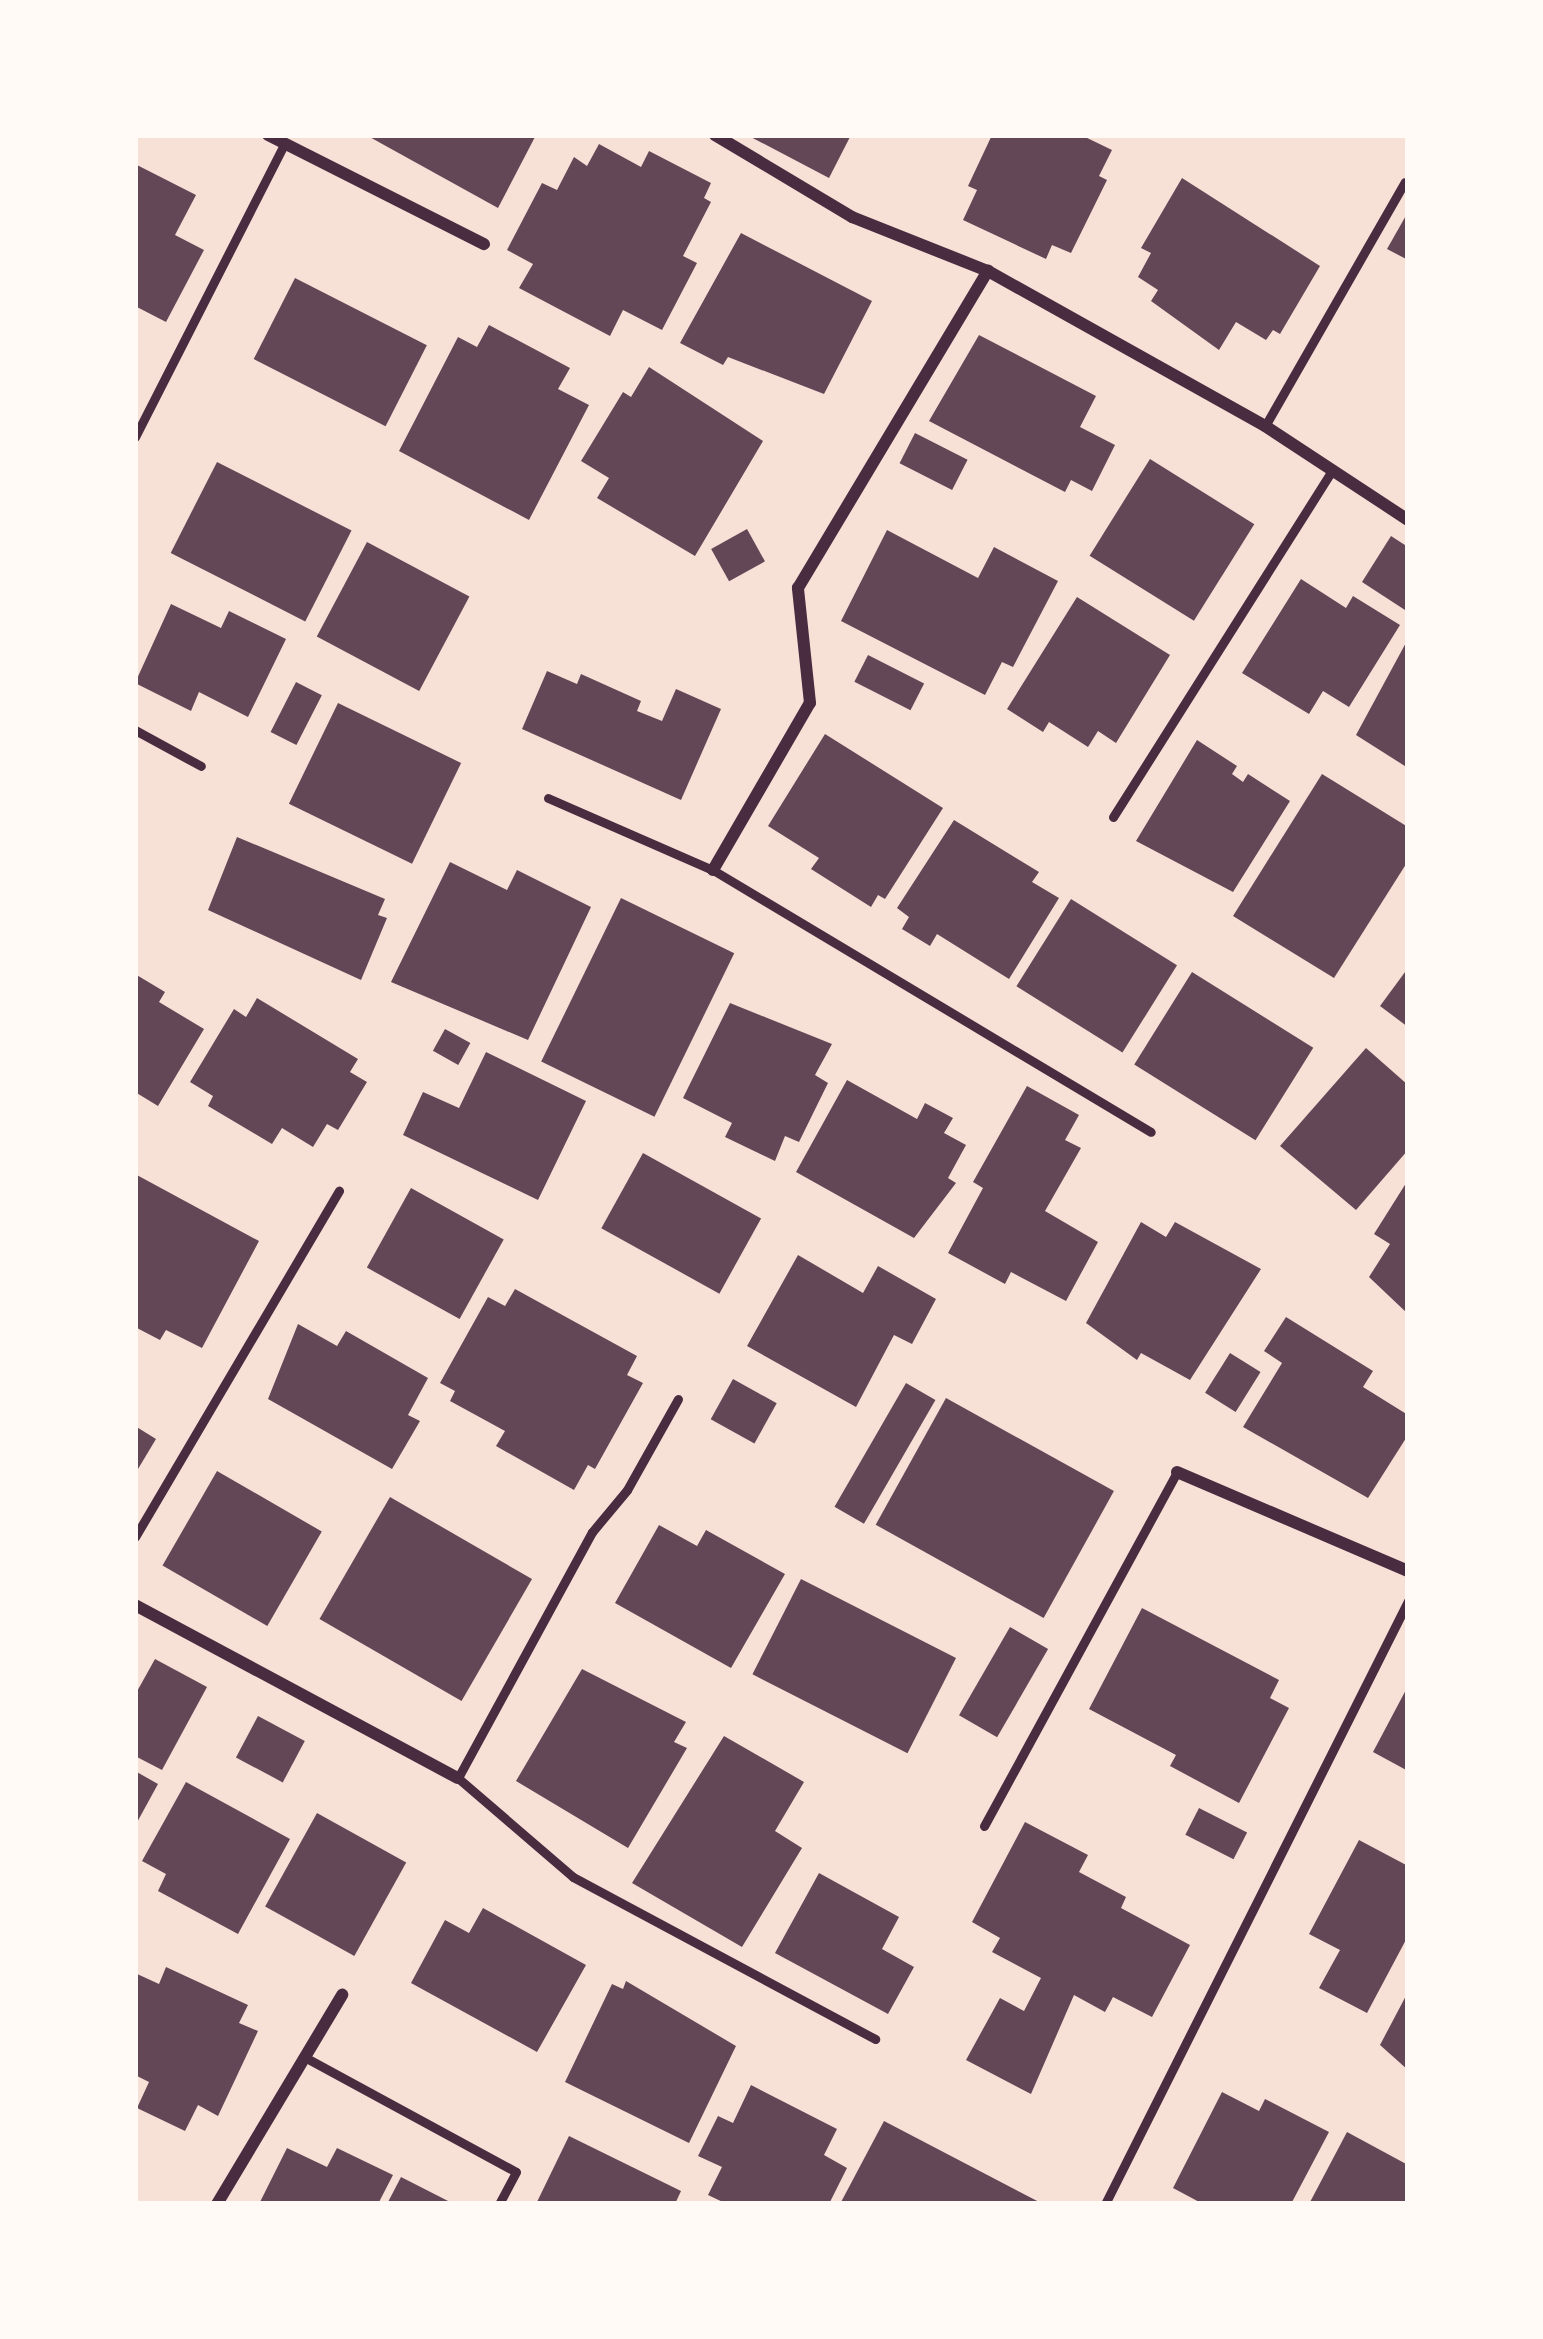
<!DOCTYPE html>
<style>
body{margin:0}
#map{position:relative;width:1543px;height:2339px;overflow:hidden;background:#f7e1d7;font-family:Poppins,sans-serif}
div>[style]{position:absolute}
.building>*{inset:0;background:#644757;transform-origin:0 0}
.service>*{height:9px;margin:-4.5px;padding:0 4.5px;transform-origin:4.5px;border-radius:4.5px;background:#4a2c40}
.minor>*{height:12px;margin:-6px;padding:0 6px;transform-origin:6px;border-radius:6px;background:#4a2c40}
span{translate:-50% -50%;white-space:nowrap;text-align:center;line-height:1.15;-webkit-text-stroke:9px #fffaf5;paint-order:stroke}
.frame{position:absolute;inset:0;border:138px solid #fffaf5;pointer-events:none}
</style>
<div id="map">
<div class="building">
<div style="clip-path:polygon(366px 135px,536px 135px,498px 208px)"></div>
<div style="clip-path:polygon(747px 135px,851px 135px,829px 178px)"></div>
<div style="clip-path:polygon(992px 135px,1081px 135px,1112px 150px,1099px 176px,1107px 180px,1071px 253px,1052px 245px,1046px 259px,963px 220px,977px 190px,968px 186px)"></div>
<div style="clip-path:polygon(599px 144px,641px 167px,649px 151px,711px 183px,704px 198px,711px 202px,683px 256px,697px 263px,662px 330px,623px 310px,610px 336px,519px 288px,533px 264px,507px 250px,542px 183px,557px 190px,574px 157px,587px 166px)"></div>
<div style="clip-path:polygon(135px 164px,196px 195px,175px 235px,204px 250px,166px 322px,135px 306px)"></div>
<div style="clip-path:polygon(1182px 178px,1320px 266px,1280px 334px,1273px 330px,1266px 340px,1236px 322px,1219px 350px,1151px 301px,1158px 290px,1138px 277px,1151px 253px,1141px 248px)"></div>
<div style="clip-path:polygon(1408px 212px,1408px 260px,1387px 249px)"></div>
<div style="clip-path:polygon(741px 233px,872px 301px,824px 394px,728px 357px,723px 365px,680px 343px)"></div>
<div style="left:295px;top:278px;width:148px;height:91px;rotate:27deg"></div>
<div style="clip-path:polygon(489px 325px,570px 368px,558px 389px,589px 405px,529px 520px,399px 451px,458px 337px,477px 347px)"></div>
<div style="clip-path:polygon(979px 335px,1096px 396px,1080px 427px,1115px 445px,1092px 491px,1071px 480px,1065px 492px,929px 421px)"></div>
<div style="clip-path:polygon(649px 367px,763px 441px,695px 556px,597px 498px,609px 478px,581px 461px,623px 392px,631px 397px)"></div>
<div style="left:915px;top:433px;width:59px;height:34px;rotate:27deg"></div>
<div style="left:1150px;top:459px;width:123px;height:114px;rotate:32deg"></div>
<div style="left:217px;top:462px;width:151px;height:102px;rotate:27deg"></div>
<div style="left:747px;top:529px;width:37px;height:41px;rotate:61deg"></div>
<div style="clip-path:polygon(887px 530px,978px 578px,994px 547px,1058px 581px,1013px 667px,1002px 662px,985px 695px,841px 621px)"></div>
<div style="clip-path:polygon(1391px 536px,1408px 547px,1405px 610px,1362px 582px)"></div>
<div style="left:367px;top:542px;width:116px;height:107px;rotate:28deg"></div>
<div style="clip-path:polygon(1301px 579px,1346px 608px,1353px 596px,1400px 625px,1349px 707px,1323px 691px,1309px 714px,1242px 673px)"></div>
<div style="clip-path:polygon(1077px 597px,1170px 655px,1116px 743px,1098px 731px,1088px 747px,1049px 722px,1043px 732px,1007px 709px)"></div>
<div style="clip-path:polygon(171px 604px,221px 628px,229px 611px,286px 639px,248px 717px,199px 692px,191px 711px,135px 683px)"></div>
<div style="clip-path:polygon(1408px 639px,1408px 768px,1356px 735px)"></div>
<div style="left:868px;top:655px;width:63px;height:30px;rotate:27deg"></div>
<div style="clip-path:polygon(547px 671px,577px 684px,581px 674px,641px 701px,637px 711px,662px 721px,676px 689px,721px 709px,681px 800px,522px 729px)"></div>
<div style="left:296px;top:682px;width:29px;height:56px;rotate:27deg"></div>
<div style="left:338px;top:703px;width:137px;height:112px;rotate:26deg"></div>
<div style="clip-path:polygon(825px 734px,943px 808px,885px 899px,878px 895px,871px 907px,811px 869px,819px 858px,768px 826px)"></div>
<div style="clip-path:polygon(1197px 740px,1237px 766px,1232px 774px,1243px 782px,1248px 774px,1290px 801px,1233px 892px,1136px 841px)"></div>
<div style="clip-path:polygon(1322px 774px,1408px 827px,1408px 861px,1334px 978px,1233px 916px)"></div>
<div style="clip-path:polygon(954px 820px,1039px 872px,1032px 882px,1059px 898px,1009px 979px,937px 934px,930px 946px,902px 929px,909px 917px,897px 908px)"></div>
<div style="clip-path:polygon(237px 837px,385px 899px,378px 915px,387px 918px,361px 980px,208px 910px)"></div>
<div style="clip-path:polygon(450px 862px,507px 890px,517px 870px,591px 907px,528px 1040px,391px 982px)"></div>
<div style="left:621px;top:898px;width:126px;height:182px;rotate:26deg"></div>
<div style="left:1071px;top:899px;width:125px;height:103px;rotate:32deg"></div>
<div style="clip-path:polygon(1408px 968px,1408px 1027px,1380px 1006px)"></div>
<div style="left:1192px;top:972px;width:143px;height:109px;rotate:32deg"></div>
<div style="clip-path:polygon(135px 974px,165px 992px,159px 1002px,204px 1029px,158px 1106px,135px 1092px)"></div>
<div style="clip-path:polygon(257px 998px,358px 1059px,350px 1072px,367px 1082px,338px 1130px,327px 1124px,313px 1147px,282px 1128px,272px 1144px,208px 1106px,213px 1096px,190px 1082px,234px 1009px,246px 1017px)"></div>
<div style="clip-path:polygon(730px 1003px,832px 1044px,815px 1075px,828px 1083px,799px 1142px,785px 1136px,775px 1161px,725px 1137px,732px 1123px,683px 1098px)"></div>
<div style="left:445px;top:1029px;width:29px;height:25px;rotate:29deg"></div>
<div style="clip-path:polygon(1366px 1048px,1408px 1085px,1408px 1150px,1356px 1210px,1280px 1146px)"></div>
<div style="clip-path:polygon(486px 1052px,586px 1101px,538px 1200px,403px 1135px,423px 1092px,459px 1108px)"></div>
<div style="clip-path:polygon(847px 1080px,917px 1119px,925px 1103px,953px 1118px,944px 1133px,966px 1145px,948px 1178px,956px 1183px,914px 1238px,796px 1172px)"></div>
<div style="clip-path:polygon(1027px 1086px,1079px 1115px,1065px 1140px,1081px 1148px,1045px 1211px,1098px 1242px,1066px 1301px,1011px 1272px,1005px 1284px,948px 1253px,983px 1188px,973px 1182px)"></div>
<div style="left:643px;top:1153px;width:135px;height:86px;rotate:29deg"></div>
<div style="clip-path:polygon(135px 1174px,259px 1241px,202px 1348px,166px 1330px,160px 1340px,135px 1327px)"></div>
<div style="clip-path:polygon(1408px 1180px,1408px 1314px,1369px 1277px,1390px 1244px,1374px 1234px)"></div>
<div style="left:411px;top:1188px;width:106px;height:91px;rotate:29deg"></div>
<div style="clip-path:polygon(1141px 1222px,1166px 1237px,1175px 1222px,1261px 1269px,1190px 1380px,1141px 1353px,1137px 1360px,1086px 1323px)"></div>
<div style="clip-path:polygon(798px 1255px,863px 1293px,878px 1266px,936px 1299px,912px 1344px,894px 1335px,856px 1407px,747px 1346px)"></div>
<div style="clip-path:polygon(515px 1289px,637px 1356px,627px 1375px,643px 1383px,595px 1469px,588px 1465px,574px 1490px,496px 1446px,505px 1431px,450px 1401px,455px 1391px,440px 1383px,488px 1297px,505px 1306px)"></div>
<div style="clip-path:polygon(1286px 1317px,1373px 1371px,1363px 1387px,1408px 1415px,1408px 1435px,1368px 1498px,1243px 1427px,1282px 1363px,1264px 1351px)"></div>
<div style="clip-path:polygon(298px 1324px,337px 1346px,346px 1331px,428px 1378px,408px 1415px,420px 1421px,392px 1469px,268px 1399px)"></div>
<div style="left:1230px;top:1353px;width:36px;height:47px;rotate:32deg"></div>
<div style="left:733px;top:1379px;width:50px;height:46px;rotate:29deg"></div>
<div style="left:906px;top:1383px;width:34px;height:143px;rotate:30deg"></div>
<div style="left:946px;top:1398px;width:192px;height:145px;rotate:29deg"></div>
<div style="clip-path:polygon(135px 1426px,156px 1439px,135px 1474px)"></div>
<div style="left:217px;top:1471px;width:121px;height:109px;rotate:30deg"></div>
<div style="left:390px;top:1497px;width:164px;height:141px;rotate:30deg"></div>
<div style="clip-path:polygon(659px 1525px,697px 1546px,706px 1530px,785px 1574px,731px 1668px,615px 1603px)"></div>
<div style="left:801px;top:1579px;width:174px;height:107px;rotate:27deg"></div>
<div style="clip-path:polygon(1142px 1608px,1279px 1680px,1270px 1698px,1289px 1708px,1239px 1803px,1170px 1766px,1176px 1755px,1089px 1709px)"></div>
<div style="left:1010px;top:1627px;width:44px;height:102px;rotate:30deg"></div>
<div style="clip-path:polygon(155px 1659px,207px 1687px,162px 1770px,135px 1756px,135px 1695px)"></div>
<div style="clip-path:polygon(582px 1669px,686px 1722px,674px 1742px,687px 1748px,628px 1848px,516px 1781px)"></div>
<div style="clip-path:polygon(1408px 1686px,1408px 1771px,1373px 1752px)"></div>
<div style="left:258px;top:1716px;width:53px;height:47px;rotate:28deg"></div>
<div style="clip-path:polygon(724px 1736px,804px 1782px,775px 1831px,802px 1848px,742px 1947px,632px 1883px)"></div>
<div style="clip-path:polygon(135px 1771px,158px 1784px,135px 1826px)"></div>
<div style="clip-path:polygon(186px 1782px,290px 1839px,238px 1934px,158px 1891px,166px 1874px,142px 1861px)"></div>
<div style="left:1199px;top:1808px;width:54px;height:30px;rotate:27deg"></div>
<div style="left:317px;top:1813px;width:102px;height:107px;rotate:29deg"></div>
<div style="clip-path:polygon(1025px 1822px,1088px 1855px,1079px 1872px,1126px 1897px,1121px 1908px,1190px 1945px,1152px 2017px,1113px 1997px,1105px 2012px,1074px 1995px,1031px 2094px,966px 2060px,1000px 1998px,1024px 2011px,1041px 1978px,992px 1952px,1000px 1938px,972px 1922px)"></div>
<div style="clip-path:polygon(1359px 1840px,1408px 1866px,1408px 1936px,1367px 2013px,1319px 1988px,1340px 1950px,1309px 1934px)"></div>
<div style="clip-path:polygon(819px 1873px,899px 1917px,882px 1949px,914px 1967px,888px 2014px,775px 1953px)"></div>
<div style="clip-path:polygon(483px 1908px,586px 1965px,537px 2052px,411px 1983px,445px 1920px,469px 1933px)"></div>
<div style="clip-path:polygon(166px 1967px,248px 2005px,239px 2023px,258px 2031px,218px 2116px,198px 2105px,185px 2131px,137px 2108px,149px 2082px,135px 2075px,135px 1973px,159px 1984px)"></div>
<div style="clip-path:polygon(626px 1981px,736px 2046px,689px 2143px,565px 2082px,612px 1984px,623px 1989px)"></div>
<div style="clip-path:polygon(1408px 1992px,1408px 2070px,1380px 2045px)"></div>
<div style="clip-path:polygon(751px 2085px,837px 2129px,824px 2155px,847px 2168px,829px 2204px,727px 2204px,708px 2195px,722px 2167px,698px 2156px,718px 2116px,733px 2123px)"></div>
<div style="clip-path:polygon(1222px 2092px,1259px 2111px,1265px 2099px,1329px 2132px,1291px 2204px,1203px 2204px,1173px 2188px)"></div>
<div style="clip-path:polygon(884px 2121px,1043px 2204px,840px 2204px)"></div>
<div style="clip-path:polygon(1347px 2132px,1408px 2165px,1408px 2204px,1309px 2204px)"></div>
<div style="clip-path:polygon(569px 2136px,681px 2191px,675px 2204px,536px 2204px)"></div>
<div style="clip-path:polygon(287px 2148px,327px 2167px,337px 2148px,393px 2175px,378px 2204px,259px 2204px)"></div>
<div style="clip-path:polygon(401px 2177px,454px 2204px,387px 2204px)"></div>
</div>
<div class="service">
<div style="left:1265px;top:426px;width:281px;rotate:-60.2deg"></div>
<div style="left:135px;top:437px;width:330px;rotate:-63deg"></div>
<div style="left:135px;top:730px;width:75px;rotate:28.6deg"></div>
<div style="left:548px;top:798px;width:180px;rotate:23.6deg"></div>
<div style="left:713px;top:870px;width:510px;rotate:30.89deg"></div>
<div style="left:1113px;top:817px;width:410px;rotate:-57.7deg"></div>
<div style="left:678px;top:1399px;width:104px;rotate:119.3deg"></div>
<div style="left:627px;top:1490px;width:55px;rotate:129.8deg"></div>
<div style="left:592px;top:1532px;width:280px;rotate:118.6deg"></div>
<div style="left:458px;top:1778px;width:152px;rotate:40.7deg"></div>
<div style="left:573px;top:1877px;width:343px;rotate:28.2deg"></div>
<div style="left:135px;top:1537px;width:402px;rotate:-59.5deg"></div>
<div style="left:984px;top:1826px;width:403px;rotate:-61.4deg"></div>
<div style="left:310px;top:2060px;width:234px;rotate:28.5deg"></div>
<div style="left:516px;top:2172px;width:36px;rotate:118deg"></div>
<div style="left:1105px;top:2204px;width:675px;rotate:-63.32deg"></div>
</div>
<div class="minor">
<div style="left:268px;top:135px;width:242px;rotate:26.8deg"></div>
<div style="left:715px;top:135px;width:160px;rotate:30.9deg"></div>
<div style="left:852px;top:217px;width:146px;rotate:21.7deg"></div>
<div style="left:713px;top:870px;width:193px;rotate:-59.9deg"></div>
<div style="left:810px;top:703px;width:116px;rotate:-96deg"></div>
<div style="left:798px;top:588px;width:370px;rotate:-59.1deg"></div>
<div style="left:988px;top:271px;width:317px;rotate:29.2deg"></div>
<div style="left:1265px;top:426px;width:171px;rotate:33.3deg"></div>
<div style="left:1177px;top:1472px;width:251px;rotate:23.2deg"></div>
<div style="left:135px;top:1605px;width:366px;rotate:28.2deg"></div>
<div style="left:217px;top:2204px;width:244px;rotate:-59.1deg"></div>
</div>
<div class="frame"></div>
</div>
